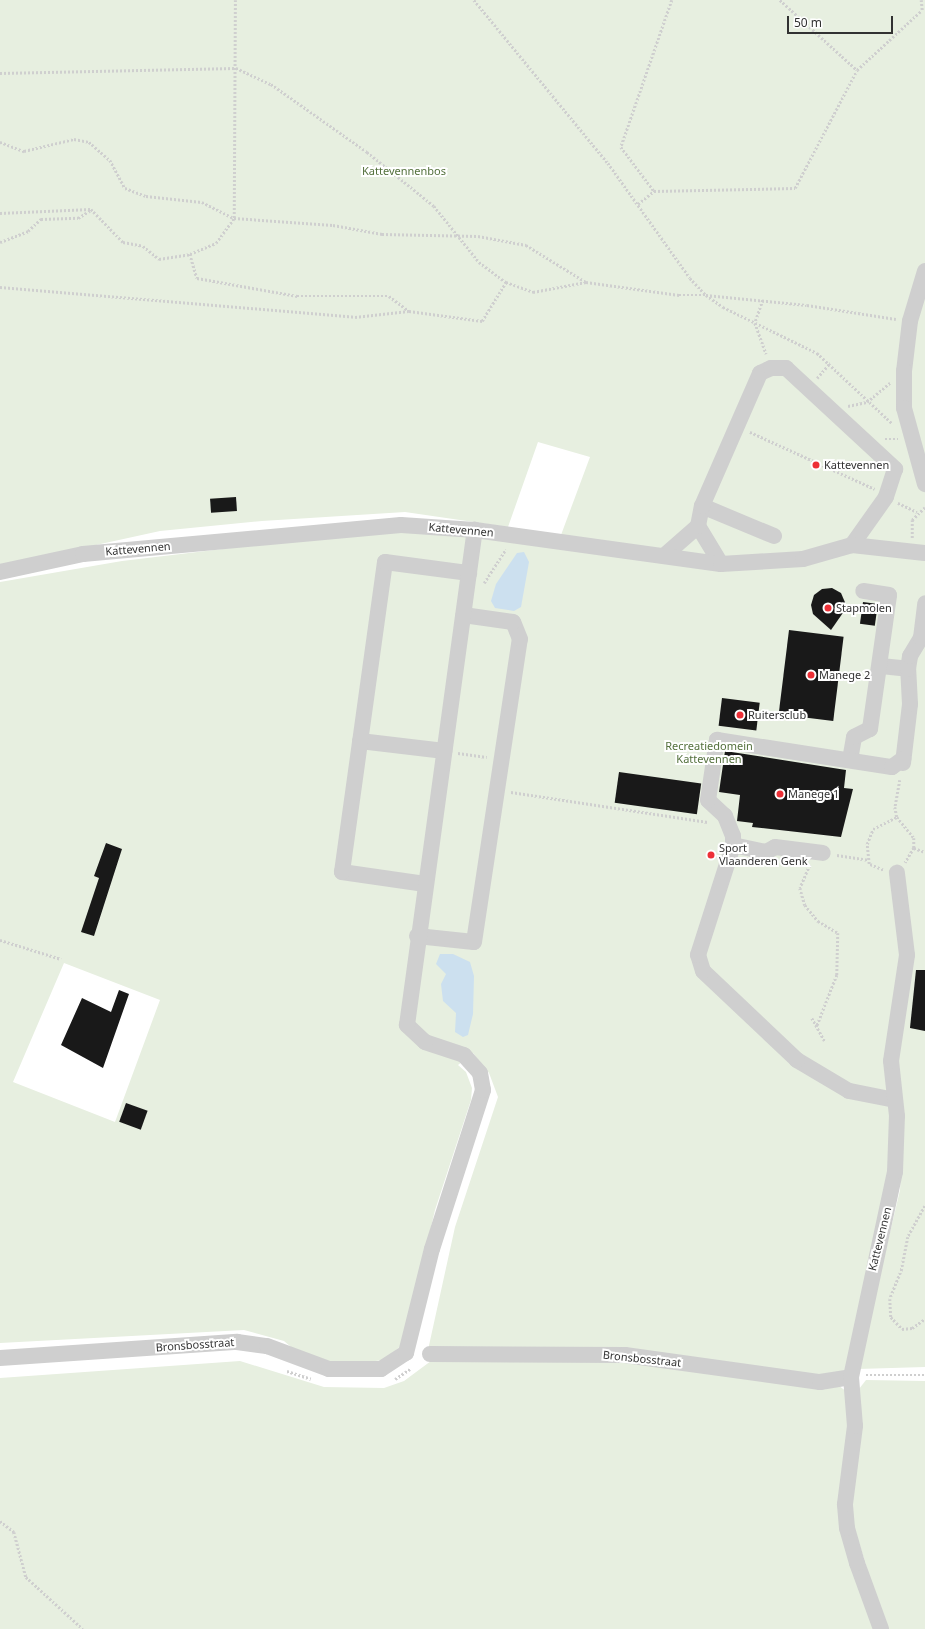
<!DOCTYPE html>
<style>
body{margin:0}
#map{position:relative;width:925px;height:1629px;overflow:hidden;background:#fff;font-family:"Noto Sans",sans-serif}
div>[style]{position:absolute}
.green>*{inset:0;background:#e7efe0}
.water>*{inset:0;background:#cce0ef}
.building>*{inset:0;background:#191919;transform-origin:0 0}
.path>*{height:2.5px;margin-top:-1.25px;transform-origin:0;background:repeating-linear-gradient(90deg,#cfcfcf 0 2px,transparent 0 4px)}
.minor>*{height:16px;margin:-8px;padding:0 8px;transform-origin:8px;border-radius:8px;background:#cfcfcf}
.dots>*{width:11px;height:11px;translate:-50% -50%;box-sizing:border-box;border:2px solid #fff;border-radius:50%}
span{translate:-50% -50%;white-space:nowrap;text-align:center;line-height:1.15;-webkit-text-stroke:4px #fff;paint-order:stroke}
.park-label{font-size:11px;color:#53703c}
.poi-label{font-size:11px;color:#323232}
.left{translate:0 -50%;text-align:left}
.street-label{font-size:11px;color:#323232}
.scale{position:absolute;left:787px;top:16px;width:106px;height:18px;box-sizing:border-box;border:2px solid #323232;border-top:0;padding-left:5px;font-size:12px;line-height:14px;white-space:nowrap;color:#323232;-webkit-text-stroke:3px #fff;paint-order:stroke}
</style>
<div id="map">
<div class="green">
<div style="clip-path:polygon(evenodd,0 0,925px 0,925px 1367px,858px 1369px,900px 1190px,904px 1108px,847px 1374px,818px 1378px,702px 1363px,428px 1350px,455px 1227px,498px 1097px,489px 1073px,473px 1053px,458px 1065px,466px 1072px,472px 1088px,471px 1100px,435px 1210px,404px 1343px,385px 1360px,355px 1363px,316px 1360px,297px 1352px,284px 1341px,244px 1330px,0 1343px,0 582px,122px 561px,380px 530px,561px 535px,590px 457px,538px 442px,508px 527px,405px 512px,262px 521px,160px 531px,0 566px,0 0,64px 963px,160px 1000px,115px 1122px,13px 1082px,64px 963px)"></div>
<div style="clip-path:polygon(435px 1358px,608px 1359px,838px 1385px,847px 1392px,848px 1447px,839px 1502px,877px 1629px,0 1629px,0 1378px,240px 1361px,324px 1387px,384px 1388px,404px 1381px)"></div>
<div style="clip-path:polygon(866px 1380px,925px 1381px,925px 1629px,886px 1629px,850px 1514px,859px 1389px)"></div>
</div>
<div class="water">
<div style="clip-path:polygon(524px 552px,529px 562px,521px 607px,514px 611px,495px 608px,491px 601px,496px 584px,517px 553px)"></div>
<div style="clip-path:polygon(440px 954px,453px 954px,470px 962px,474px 976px,473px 1014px,468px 1035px,463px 1037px,455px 1032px,456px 1013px,443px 1001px,441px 984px,446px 974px,436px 964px)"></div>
</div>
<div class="building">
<div style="left:236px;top:497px;width:14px;height:26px;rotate:86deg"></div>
<div style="clip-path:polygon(832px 588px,841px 593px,847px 607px,831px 630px,813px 614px,811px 605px,814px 595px,822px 589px)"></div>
<div style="left:863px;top:602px;width:15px;height:22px;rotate:8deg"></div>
<div style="left:789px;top:630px;width:55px;height:85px;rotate:7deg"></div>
<div style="left:722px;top:698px;width:38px;height:28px;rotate:7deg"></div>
<div style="clip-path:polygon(725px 751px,846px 770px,844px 788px,853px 789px,841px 837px,752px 827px,753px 823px,737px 821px,740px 795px,719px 792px)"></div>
<div style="left:619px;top:772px;width:83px;height:31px;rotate:8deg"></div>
<div style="clip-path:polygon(106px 843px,122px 849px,94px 936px,81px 932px,99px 878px,94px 876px)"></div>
<div style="clip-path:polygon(916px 970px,925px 970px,925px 1031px,910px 1028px)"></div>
<div style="clip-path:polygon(119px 990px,129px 994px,103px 1068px,61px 1045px,82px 998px,111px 1012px)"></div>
<div style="left:126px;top:1103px;width:23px;height:20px;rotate:20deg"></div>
</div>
<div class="path">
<div style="left:474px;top:0;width:211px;rotate:50.6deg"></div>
<div style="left:608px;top:163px;width:141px;rotate:54.5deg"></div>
<div style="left:690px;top:278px;width:23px;rotate:47deg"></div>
<div style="left:706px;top:295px;width:21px;rotate:35deg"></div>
<div style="left:723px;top:307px;width:105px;rotate:26.1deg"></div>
<div style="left:817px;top:353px;width:104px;rotate:43.1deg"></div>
<div style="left:672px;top:0;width:156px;rotate:109.1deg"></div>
<div style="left:621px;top:147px;width:55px;rotate:53.1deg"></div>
<div style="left:654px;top:191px;width:141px;rotate:-1.2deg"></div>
<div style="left:795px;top:188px;width:133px;rotate:-62.3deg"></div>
<div style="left:857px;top:70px;width:88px;rotate:-42.7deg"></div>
<div style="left:922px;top:10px;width:10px;rotate:-96deg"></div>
<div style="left:780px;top:0;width:104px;rotate:42.3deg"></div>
<div style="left:0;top:73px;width:236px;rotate:-1.2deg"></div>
<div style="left:236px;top:68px;width:38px;rotate:25deg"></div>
<div style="left:271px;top:84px;width:118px;rotate:35.3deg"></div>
<div style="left:367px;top:152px;width:86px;rotate:38.9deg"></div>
<div style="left:434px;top:206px;width:72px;rotate:51.2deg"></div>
<div style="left:479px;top:262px;width:34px;rotate:37deg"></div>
<div style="left:506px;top:282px;width:29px;rotate:20deg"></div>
<div style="left:533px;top:292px;width:54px;rotate:-10.7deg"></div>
<div style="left:586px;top:282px;width:94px;rotate:8deg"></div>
<div style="left:679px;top:295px;width:27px"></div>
<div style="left:706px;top:295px;width:101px;rotate:5.7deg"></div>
<div style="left:807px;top:305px;width:90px;rotate:8.9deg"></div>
<div style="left:0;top:142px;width:26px;rotate:21deg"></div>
<div style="left:24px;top:151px;width:51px;rotate:-13.5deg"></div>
<div style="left:74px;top:139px;width:15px;rotate:11deg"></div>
<div style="left:89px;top:142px;width:28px;rotate:41deg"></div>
<div style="left:110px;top:160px;width:32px;rotate:62deg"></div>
<div style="left:125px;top:188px;width:22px;rotate:21deg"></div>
<div style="left:146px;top:196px;width:56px;rotate:6.1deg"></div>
<div style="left:202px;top:202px;width:36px;rotate:27deg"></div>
<div style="left:234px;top:218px;width:218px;rotate:-89.7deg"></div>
<div style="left:638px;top:204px;width:21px;rotate:-39deg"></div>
<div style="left:0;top:213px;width:91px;rotate:-2.5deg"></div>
<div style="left:91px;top:209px;width:46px;rotate:45.9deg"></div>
<div style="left:123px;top:242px;width:20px;rotate:11deg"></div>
<div style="left:143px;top:246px;width:21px;rotate:39deg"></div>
<div style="left:159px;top:259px;width:31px;rotate:-9deg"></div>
<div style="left:190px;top:254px;width:28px;rotate:-23deg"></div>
<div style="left:216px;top:243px;width:31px;rotate:-54deg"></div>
<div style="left:234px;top:218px;width:99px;rotate:4deg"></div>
<div style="left:333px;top:225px;width:50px;rotate:10.4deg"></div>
<div style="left:382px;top:234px;width:96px;rotate:1.2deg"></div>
<div style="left:478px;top:236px;width:49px;rotate:10.6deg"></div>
<div style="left:526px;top:245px;width:70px;rotate:31.7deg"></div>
<div style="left:0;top:242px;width:30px;rotate:-21deg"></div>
<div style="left:28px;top:231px;width:18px;rotate:-43deg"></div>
<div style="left:41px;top:219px;width:37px;rotate:-2deg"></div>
<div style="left:78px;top:218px;width:15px;rotate:-32deg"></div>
<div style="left:190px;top:254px;width:25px;rotate:74deg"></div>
<div style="left:197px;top:278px;width:102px;rotate:10.2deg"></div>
<div style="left:297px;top:296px;width:92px"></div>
<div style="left:389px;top:296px;width:25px;rotate:37deg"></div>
<div style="left:409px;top:311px;width:74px;rotate:7.8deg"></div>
<div style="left:482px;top:321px;width:46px;rotate:-58.4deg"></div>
<div style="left:0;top:287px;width:356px;rotate:4.8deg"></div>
<div style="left:355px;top:317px;width:54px;rotate:-6.3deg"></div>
<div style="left:763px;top:300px;width:24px;rotate:109deg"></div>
<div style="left:755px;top:323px;width:33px;rotate:70deg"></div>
<div style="left:817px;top:378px;width:20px;rotate:-49deg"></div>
<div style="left:848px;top:406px;width:19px;rotate:-12deg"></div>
<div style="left:867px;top:402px;width:30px;rotate:-40deg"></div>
<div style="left:750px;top:432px;width:137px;rotate:24.5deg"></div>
<div style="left:885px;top:439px;width:13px"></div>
<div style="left:898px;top:503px;width:21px;rotate:25deg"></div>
<div style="left:912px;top:538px;width:18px;rotate:-90deg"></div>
<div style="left:912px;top:520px;width:18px;rotate:-45deg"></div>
<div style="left:484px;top:583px;width:40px;rotate:-57.1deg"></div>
<div style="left:458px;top:753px;width:29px;rotate:8deg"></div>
<div style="left:900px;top:780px;width:27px;rotate:100deg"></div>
<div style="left:895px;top:807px;width:10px;rotate:79deg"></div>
<div style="left:897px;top:817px;width:27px;rotate:51deg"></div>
<div style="left:914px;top:838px;width:10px;rotate:90deg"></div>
<div style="left:914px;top:848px;width:17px;rotate:121deg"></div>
<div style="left:511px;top:792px;width:199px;rotate:8.7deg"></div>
<div style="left:914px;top:848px;width:12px;rotate:20deg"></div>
<div style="left:837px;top:855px;width:31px;rotate:9deg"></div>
<div style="left:810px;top:865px;width:25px;rotate:113deg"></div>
<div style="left:800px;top:888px;width:18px;rotate:74deg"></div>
<div style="left:805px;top:905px;width:21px;rotate:51deg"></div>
<div style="left:818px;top:921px;width:23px;rotate:31deg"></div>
<div style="left:838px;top:933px;width:42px;rotate:91.4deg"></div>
<div style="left:837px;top:975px;width:55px;rotate:111.4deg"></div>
<div style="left:883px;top:870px;width:15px;rotate:-157deg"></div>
<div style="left:869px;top:864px;width:20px;rotate:-96deg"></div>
<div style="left:867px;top:844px;width:16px;rotate:-68deg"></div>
<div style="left:873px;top:829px;width:27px;rotate:-27deg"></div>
<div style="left:0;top:940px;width:64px;rotate:17.3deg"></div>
<div style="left:812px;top:1018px;width:26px;rotate:61deg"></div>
<div style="left:925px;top:1206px;width:35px;rotate:119deg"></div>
<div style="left:908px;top:1237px;width:33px;rotate:101deg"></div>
<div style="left:902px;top:1269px;width:32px;rotate:112deg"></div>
<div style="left:890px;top:1299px;width:18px;rotate:87deg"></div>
<div style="left:891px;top:1317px;width:16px;rotate:47deg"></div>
<div style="left:902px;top:1329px;width:10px;rotate:-6deg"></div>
<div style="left:912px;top:1328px;width:16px;rotate:-35deg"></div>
<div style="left:287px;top:1371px;width:25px;rotate:18deg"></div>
<div style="left:866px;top:1375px;width:59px"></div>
<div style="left:395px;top:1379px;width:18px;rotate:-34deg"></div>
<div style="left:0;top:1521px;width:18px;rotate:38deg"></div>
<div style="left:14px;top:1532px;width:47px;rotate:75.1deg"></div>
<div style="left:26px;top:1577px;width:77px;rotate:42.4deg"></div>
</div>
<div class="minor">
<div style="left:925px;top:271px;width:52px;rotate:106.7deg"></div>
<div style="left:910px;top:321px;width:50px;rotate:96.8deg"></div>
<div style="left:904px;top:371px;width:37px;rotate:90deg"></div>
<div style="left:904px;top:408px;width:79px;rotate:74.6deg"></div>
<div style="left:702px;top:506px;width:78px;rotate:22.6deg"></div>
<div style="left:698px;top:526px;width:44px;rotate:58.8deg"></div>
<div style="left:665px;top:555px;width:44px;rotate:-41.3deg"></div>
<div style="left:698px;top:526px;width:20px;rotate:-79deg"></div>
<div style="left:702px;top:506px;width:145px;rotate:-66.4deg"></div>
<div style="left:760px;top:373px;width:12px;rotate:-24deg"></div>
<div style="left:771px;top:368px;width:15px"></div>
<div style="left:786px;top:368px;width:149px;rotate:42.8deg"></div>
<div style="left:895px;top:469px;width:29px;rotate:108deg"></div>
<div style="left:886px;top:497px;width:59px;rotate:125.3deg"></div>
<div style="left:0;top:572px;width:85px;rotate:-12.2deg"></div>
<div style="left:83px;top:554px;width:319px;rotate:-5.2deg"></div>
<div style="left:401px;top:525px;width:74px;rotate:3.9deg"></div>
<div style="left:475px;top:530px;width:248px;rotate:7.9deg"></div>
<div style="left:721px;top:564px;width:82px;rotate:-3.5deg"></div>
<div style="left:803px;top:559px;width:51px;rotate:-15.9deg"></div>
<div style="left:852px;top:545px;width:73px;rotate:6.3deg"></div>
<div style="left:881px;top:666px;width:27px;rotate:6deg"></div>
<div style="left:360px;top:741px;width:85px;rotate:6.8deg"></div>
<div style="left:850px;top:760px;width:23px;rotate:-80deg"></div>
<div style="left:854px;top:737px;width:18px;rotate:-27deg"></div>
<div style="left:870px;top:729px;width:135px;rotate:-81.9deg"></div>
<div style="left:889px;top:595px;width:26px;rotate:-171deg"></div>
<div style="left:903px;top:763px;width:59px;rotate:-83.2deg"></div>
<div style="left:910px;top:704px;width:35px;rotate:-93deg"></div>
<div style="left:908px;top:669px;width:13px;rotate:-81deg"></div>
<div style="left:910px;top:656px;width:21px;rotate:-59deg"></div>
<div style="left:921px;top:638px;width:35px;rotate:-83deg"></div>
<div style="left:733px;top:845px;width:34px;rotate:12deg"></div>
<div style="left:766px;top:852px;width:10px;rotate:-29deg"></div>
<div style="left:775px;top:847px;width:48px;rotate:7.1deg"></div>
<div style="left:425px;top:884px;width:84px;rotate:-171.8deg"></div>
<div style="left:342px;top:872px;width:313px;rotate:-82.1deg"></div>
<div style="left:385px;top:562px;width:85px;rotate:7.5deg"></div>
<div style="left:417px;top:936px;width:57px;rotate:6deg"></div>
<div style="left:474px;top:942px;width:306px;rotate:-81.4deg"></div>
<div style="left:520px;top:639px;width:18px;rotate:-112deg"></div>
<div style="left:513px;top:622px;width:50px;rotate:-172deg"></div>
<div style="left:895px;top:1100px;width:47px;rotate:-168.9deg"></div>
<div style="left:849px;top:1091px;width:61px;rotate:-149.2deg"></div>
<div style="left:797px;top:1060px;width:129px;rotate:-136.6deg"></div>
<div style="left:703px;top:971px;width:17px;rotate:-107deg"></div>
<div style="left:698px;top:955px;width:115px;rotate:-72.3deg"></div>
<div style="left:733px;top:845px;width:9px;rotate:-90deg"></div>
<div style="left:733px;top:836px;width:22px;rotate:-112deg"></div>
<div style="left:725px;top:816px;width:23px;rotate:-137deg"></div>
<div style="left:708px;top:800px;width:61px;rotate:-81.5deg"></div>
<div style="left:717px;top:740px;width:177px;rotate:8.8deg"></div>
<div style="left:892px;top:767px;width:14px;rotate:-36deg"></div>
<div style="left:430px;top:1354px;width:195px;rotate:0.3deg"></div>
<div style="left:625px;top:1355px;width:197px;rotate:7.9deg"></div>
<div style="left:820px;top:1382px;width:31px;rotate:-9deg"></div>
<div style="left:0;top:1358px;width:238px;rotate:-3.9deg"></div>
<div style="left:237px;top:1342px;width:30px;rotate:8deg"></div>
<div style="left:267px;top:1346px;width:66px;rotate:20.4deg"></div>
<div style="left:329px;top:1369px;width:52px"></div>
<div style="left:381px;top:1369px;width:30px;rotate:-33deg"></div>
<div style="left:406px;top:1353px;width:107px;rotate:-76deg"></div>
<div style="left:432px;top:1249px;width:167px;rotate:-72.2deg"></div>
<div style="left:483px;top:1090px;width:17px;rotate:-100deg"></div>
<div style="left:480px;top:1073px;width:24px;rotate:-132deg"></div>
<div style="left:464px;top:1055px;width:41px;rotate:-161.6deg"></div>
<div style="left:425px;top:1042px;width:25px;rotate:-137deg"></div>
<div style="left:407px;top:1025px;width:500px;rotate:-82.2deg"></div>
<div style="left:881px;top:1629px;width:70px;rotate:-110deg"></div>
<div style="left:857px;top:1563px;width:36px;rotate:-106deg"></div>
<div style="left:847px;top:1528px;width:24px;rotate:-95deg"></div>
<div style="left:845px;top:1504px;width:79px;rotate:-82.7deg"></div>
<div style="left:855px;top:1426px;width:49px;rotate:-94.7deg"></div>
<div style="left:851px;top:1377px;width:210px;rotate:-77.9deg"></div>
<div style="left:895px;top:1172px;width:56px;rotate:-88deg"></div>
<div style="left:897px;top:1116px;width:55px;rotate:-96.2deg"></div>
<div style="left:891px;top:1061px;width:107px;rotate:-81.4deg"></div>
<div style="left:907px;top:955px;width:83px;rotate:-97deg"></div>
</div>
<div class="dots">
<div style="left:816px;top:465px;background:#ed3037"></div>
<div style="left:828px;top:608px;background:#ed3037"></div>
<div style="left:811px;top:675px;background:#ed3037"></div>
<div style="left:740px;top:715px;background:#ed3037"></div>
<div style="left:780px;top:794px;background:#ed3037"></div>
<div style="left:711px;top:855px;background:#ed3037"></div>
</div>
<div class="park-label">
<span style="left:404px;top:171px">Kattevennenbos</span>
<span style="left:709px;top:753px">Recreatiedomein<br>Kattevennen</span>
</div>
<div class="poi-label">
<span class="left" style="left:824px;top:465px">Kattevennen</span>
<span class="left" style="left:836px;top:608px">Stapmolen</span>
<span class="left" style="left:819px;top:675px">Manege 2</span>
<span class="left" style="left:748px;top:715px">Ruitersclub</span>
<span class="left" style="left:788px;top:794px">Manege 1</span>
<span class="left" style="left:719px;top:855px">Sport<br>Vlaanderen Genk</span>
</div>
<div class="street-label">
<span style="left:461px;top:530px;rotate:5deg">Kattevennen</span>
<span style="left:138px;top:549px;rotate:-5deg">Kattevennen</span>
<span style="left:880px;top:1239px;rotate:-76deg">Kattevennen</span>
<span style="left:195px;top:1345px;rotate:-4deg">Bronsbosstraat</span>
<span style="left:642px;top:1359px;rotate:6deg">Bronsbosstraat</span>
</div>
<div class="scale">50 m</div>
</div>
